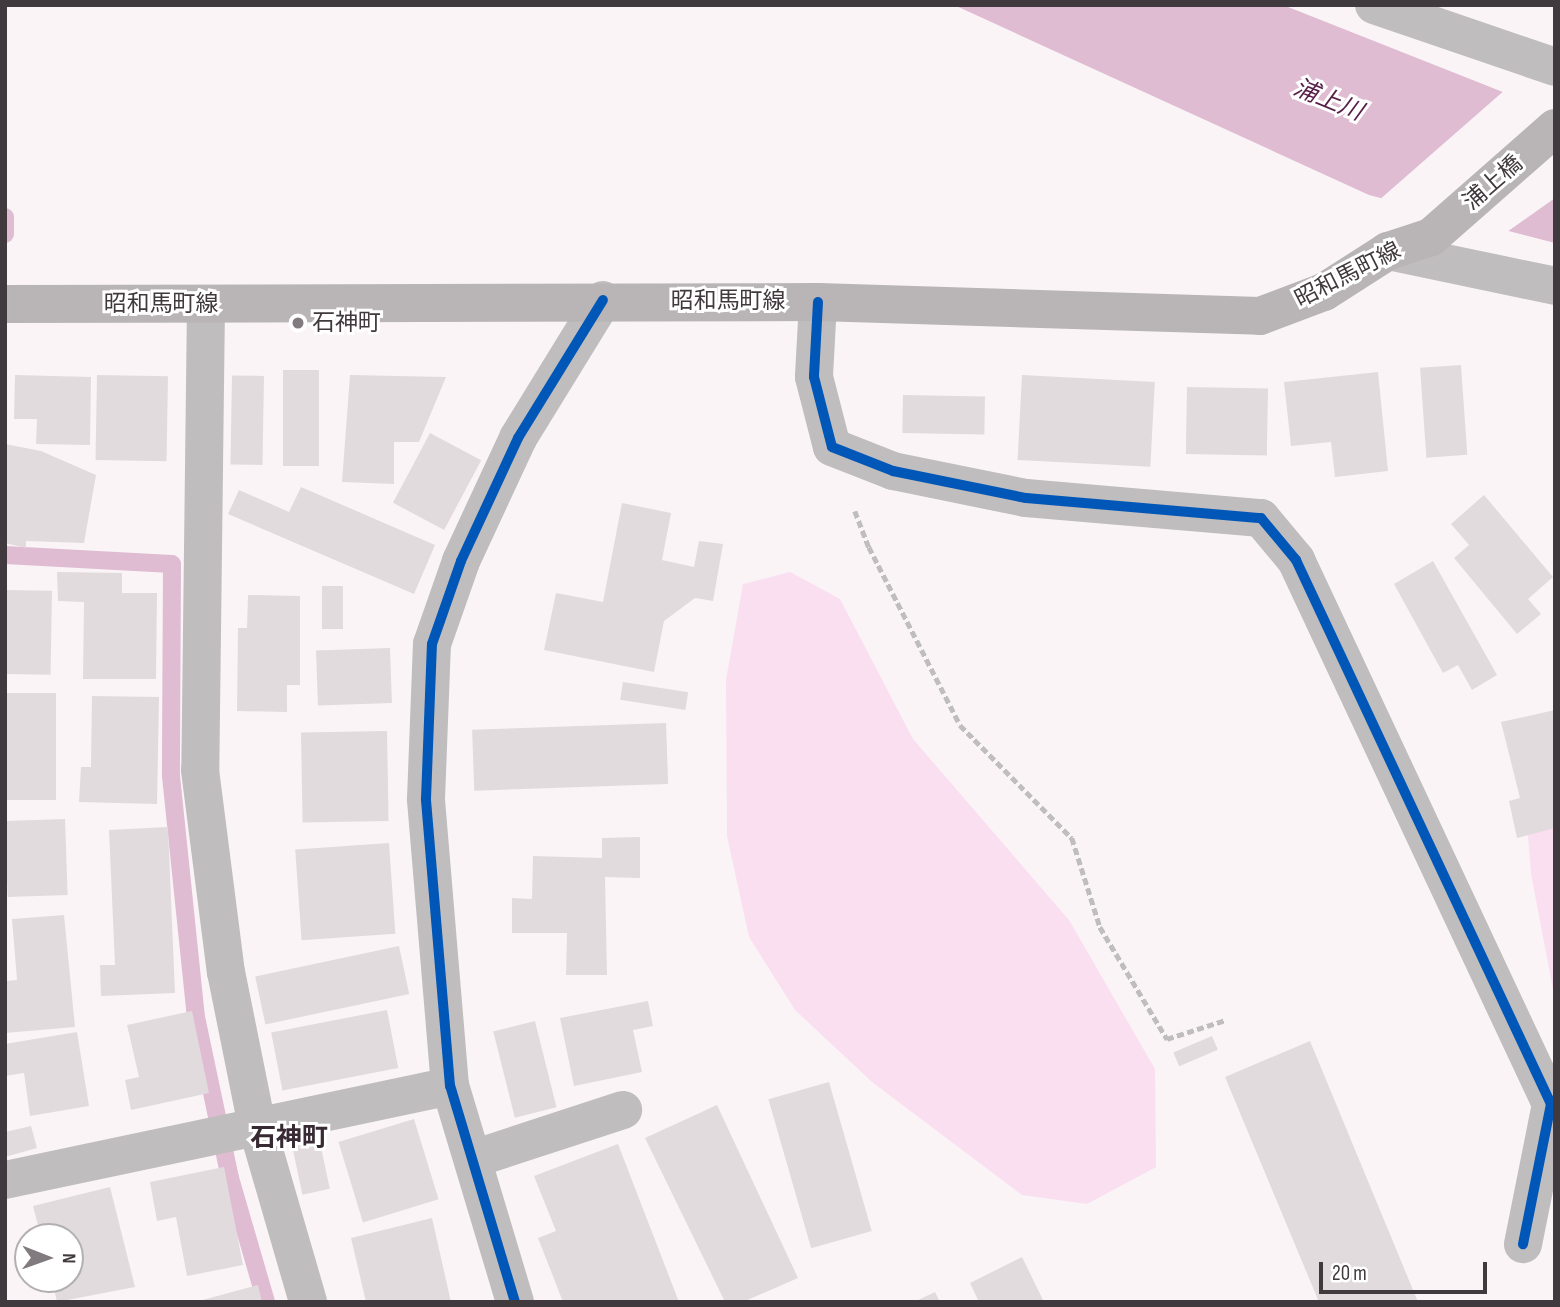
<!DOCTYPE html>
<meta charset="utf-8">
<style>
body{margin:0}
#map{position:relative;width:1560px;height:1307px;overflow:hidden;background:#faf4f7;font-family:"Sofia Sans Condensed","Noto Sans JP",sans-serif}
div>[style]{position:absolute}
.green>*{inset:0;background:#fadff0}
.water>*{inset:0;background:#dfbcd2}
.pier>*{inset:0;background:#faf4f7}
.stream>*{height:18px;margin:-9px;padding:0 9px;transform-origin:9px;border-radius:9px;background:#dfbcd2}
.building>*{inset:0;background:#e1dbde;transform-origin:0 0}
.path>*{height:4.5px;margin-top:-2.25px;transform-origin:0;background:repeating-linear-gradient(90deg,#c0bdbf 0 7px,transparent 0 10.5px)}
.minor>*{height:38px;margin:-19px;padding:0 19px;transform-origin:19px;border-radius:19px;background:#bfbdbe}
.major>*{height:38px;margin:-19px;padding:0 19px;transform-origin:19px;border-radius:19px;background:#b9b4b6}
.cycleway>*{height:10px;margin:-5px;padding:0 5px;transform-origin:5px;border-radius:5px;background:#0057b8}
.dots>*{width:19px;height:19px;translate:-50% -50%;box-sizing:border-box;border:4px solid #fff;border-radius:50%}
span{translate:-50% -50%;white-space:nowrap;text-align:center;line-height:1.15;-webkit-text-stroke:6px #fff;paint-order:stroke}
.street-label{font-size:23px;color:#40393d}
.poi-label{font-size:23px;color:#40393d}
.left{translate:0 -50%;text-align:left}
.water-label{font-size:24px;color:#571e47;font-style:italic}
.quarter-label{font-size:26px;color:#382a33;font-weight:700}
.frame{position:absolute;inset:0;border:7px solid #40393d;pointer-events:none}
.north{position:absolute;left:14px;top:1223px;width:70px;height:70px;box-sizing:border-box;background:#fff;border:2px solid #b3b0b1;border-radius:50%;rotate:91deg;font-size:19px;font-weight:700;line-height:28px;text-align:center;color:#40393d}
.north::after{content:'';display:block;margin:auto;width:24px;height:32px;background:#817a7e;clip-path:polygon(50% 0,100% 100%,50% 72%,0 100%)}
.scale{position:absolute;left:1319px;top:1262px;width:168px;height:32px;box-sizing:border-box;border:4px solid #40393d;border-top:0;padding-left:9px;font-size:21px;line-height:24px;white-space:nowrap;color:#40393d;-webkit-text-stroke:5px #fff;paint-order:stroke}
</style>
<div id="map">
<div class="green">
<div style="clip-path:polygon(790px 572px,840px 599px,913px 739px,1069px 920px,1155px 1069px,1156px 1167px,1087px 1204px,1022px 1195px,872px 1082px,795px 1010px,749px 937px,727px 836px,726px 680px,743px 584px)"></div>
<div style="clip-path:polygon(1555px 730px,1555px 1000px,1531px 874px,1526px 810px)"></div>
</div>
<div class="water">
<div style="clip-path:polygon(954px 5px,1283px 5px,1513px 96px,1555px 107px,1555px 243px,1369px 195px)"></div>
</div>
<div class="pier">
<div style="clip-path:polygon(1506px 89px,1555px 104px,1555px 198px,1504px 234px,1378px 201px)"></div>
</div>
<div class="stream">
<div style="left:5px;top:217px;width:17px;rotate:90deg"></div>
<div style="left:5px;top:555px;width:167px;rotate:3.1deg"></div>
<div style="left:172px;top:564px;width:212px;rotate:90.3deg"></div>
<div style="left:171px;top:776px;width:242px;rotate:84.1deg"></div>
<div style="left:196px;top:1017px;width:165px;rotate:78.1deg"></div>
<div style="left:230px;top:1178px;width:129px;rotate:73.8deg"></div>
</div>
<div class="building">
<div style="left:1461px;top:365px;width:90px;height:41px;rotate:86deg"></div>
<div style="left:283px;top:370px;width:36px;height:96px"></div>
<div style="clip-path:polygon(1378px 372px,1388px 471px,1335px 477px,1331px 442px,1291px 446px,1284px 382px)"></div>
<div style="clip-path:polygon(15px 375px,91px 377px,90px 445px,36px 444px,37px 419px,14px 419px)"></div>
<div style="left:97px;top:375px;width:71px;height:85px;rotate:1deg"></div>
<div style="clip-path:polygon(350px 375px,446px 377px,419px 442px,394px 442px,394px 484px,342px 482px)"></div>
<div style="left:1022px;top:375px;width:133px;height:85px;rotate:3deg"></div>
<div style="left:264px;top:376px;width:89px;height:32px;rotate:91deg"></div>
<div style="left:1187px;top:387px;width:81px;height:67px;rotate:1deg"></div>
<div style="left:903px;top:395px;width:82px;height:38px;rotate:1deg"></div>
<div style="left:430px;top:433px;width:58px;height:79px;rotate:28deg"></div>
<div style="clip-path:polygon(5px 444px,41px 451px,96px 475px,84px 543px,26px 541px,26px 548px,5px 543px)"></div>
<div style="clip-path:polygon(301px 487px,435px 545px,414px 594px,228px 514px,239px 490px,289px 512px)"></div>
<div style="clip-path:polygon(1484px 495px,1553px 577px,1528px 599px,1541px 614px,1517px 634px,1454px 558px,1469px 545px,1451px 524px)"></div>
<div style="clip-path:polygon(622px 503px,671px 513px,662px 560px,694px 567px,699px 541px,723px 544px,713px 601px,695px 598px,664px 621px,654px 672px,544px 650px,556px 593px,603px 602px)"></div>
<div style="clip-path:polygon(1433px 561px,1497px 675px,1472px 690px,1458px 665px,1443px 673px,1394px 584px)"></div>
<div style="clip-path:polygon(57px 572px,122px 573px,122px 593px,157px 593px,156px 679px,83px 679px,84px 602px,58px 601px)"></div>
<div style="left:343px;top:586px;width:43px;height:21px;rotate:90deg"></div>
<div style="left:5px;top:590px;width:47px;height:84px;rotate:1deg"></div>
<div style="clip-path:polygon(248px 595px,300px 596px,300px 685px,287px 685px,287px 712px,237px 711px,238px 628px,247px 628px)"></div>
<div style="left:390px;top:648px;width:55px;height:74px;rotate:88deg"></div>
<div style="left:623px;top:682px;width:66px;height:18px;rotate:9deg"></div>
<div style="left:5px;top:693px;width:51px;height:107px"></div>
<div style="clip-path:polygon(92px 696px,159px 697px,157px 804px,79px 802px,81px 767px,91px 767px)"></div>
<div style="clip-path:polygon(1555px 710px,1555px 828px,1517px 838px,1509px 801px,1520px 798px,1501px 722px)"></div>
<div style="left:666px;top:723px;width:61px;height:194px;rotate:88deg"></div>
<div style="left:387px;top:731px;width:90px;height:86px;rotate:89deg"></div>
<div style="left:65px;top:819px;width:76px;height:60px;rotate:88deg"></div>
<div style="clip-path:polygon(168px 827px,175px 993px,101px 996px,100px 965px,115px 965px,109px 830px)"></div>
<div style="clip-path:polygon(640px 837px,640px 878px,605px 877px,607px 975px,566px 975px,567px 933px,512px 933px,512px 898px,532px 899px,533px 856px,602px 858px,602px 838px)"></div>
<div style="left:389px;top:843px;width:91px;height:94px;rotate:86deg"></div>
<div style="clip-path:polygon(64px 915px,75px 1027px,5px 1033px,5px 981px,17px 980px,12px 919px)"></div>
<div style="left:399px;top:946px;width:49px;height:147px;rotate:78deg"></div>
<div style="clip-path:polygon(648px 1001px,653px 1026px,633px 1030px,642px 1072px,574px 1086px,560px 1018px)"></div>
<div style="left:387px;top:1010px;width:59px;height:118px;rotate:79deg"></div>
<div style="clip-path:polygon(192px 1011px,209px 1093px,131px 1110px,125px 1080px,139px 1077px,127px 1025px)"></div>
<div style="left:535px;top:1021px;width:89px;height:43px;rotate:76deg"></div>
<div style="clip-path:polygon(77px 1032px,89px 1106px,30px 1116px,24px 1073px,5px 1076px,5px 1044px)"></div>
<div style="left:1212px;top:1036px;width:15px;height:42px;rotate:67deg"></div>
<div style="clip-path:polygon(1310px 1041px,1418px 1302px,1319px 1302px,1225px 1077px)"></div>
<div style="left:829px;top:1082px;width:155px;height:63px;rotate:74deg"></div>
<div style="clip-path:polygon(717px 1105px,798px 1278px,743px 1302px,725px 1302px,645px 1138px)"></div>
<div style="left:414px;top:1119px;width:84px;height:79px;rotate:73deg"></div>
<div style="clip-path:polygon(31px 1126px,37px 1148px,5px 1157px,5px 1132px)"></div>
<div style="left:319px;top:1138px;width:52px;height:28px;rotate:78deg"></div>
<div style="clip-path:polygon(618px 1144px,679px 1302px,563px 1302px,538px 1238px,556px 1231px,534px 1176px)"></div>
<div style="clip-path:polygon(224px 1167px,243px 1265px,187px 1276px,176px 1217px,157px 1221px,150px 1182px)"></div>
<div style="clip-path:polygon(110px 1187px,135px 1287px,57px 1302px,52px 1279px,70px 1279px,70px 1237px,41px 1237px,33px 1206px)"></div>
<div style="clip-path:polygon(432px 1218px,451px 1302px,366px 1302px,351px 1238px)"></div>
<div style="clip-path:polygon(1022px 1257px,1044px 1302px,979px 1302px,970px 1283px)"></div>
<div style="clip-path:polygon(258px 1285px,262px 1302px,199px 1302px,199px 1301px)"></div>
<div style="clip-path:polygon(935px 1292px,940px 1302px,914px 1302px)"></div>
</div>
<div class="path">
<div style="left:855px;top:511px;width:39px;rotate:69deg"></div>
<div style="left:869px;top:547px;width:200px;rotate:62.9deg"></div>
<div style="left:960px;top:725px;width:159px;rotate:45.3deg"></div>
<div style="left:1072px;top:838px;width:93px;rotate:72.5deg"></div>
<div style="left:1100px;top:927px;width:131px;rotate:59.1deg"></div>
<div style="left:1167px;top:1039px;width:62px;rotate:-17.9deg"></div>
</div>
<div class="minor">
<div style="left:1374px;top:5px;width:191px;rotate:18.9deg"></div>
<div style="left:1388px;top:251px;width:171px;rotate:11.8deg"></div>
<div style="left:818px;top:302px;width:75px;rotate:93.1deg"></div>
<div style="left:814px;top:377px;width:72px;rotate:75.6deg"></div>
<div style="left:832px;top:447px;width:66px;rotate:21.5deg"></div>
<div style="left:893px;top:471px;width:136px;rotate:11.5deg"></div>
<div style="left:1026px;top:498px;width:236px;rotate:4.9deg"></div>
<div style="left:1261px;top:518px;width:55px;rotate:50.2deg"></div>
<div style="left:1296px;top:560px;width:601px;rotate:64.89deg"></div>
<div style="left:1551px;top:1104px;width:143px;rotate:101.3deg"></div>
<div style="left:206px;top:304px;width:466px;rotate:90.7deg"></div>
<div style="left:200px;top:770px;width:204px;rotate:82.7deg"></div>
<div style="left:226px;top:972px;width:157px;rotate:78.6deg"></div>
<div style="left:257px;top:1126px;width:183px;rotate:73.8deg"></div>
<div style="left:473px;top:1159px;width:158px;rotate:-18.1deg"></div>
<div style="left:5px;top:1180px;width:455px;rotate:-11.9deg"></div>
<div style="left:515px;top:1302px;width:226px;rotate:-106.7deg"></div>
<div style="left:450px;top:1086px;width:288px;rotate:-94.8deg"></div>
<div style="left:426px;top:799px;width:155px;rotate:-87.8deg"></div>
<div style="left:432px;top:644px;width:88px;rotate:-70.7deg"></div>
<div style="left:461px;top:561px;width:136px;rotate:-65.1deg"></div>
<div style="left:518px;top:438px;width:162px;rotate:-58.4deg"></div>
</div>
<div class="major">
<div style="left:5px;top:304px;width:813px;rotate:-0.14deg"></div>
<div style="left:818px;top:302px;width:442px;rotate:1.8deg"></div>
<div style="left:1260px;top:316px;width:68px;rotate:-20.6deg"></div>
<div style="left:1324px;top:292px;width:76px;rotate:-32.6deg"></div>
<div style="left:1388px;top:251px;width:45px;rotate:-18deg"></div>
<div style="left:1431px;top:237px;width:165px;rotate:-41.3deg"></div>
</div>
<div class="cycleway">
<div style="left:818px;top:302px;width:75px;rotate:93.1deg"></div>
<div style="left:814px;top:377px;width:72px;rotate:75.6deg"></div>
<div style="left:832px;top:447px;width:66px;rotate:21.5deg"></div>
<div style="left:893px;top:471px;width:136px;rotate:11.5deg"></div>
<div style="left:1026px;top:498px;width:236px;rotate:4.9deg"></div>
<div style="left:1261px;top:518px;width:55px;rotate:50.2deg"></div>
<div style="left:1296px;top:560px;width:601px;rotate:64.89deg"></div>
<div style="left:1551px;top:1104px;width:143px;rotate:101.3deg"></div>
<div style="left:515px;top:1302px;width:226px;rotate:-106.7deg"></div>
<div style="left:450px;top:1086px;width:288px;rotate:-94.8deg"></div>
<div style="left:426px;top:799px;width:155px;rotate:-87.8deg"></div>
<div style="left:432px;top:644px;width:88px;rotate:-70.7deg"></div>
<div style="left:461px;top:561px;width:136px;rotate:-65.1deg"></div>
<div style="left:518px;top:438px;width:162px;rotate:-58.4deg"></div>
</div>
<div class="dots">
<div style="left:298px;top:323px;background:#817a7e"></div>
</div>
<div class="street-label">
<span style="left:1493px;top:183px;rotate:-41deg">浦上橋</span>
<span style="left:1348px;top:275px;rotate:-27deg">昭和馬町線</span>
<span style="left:728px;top:301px">昭和馬町線</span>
<span style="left:161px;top:304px">昭和馬町線</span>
</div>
<div class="poi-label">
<span class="left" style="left:312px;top:323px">石神町</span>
</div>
<div class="water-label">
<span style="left:1328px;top:100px;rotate:22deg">浦上川</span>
</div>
<div class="quarter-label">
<span style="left:289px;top:1139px">石神町</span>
</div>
<div class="frame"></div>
<div class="north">N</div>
<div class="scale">20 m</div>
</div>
